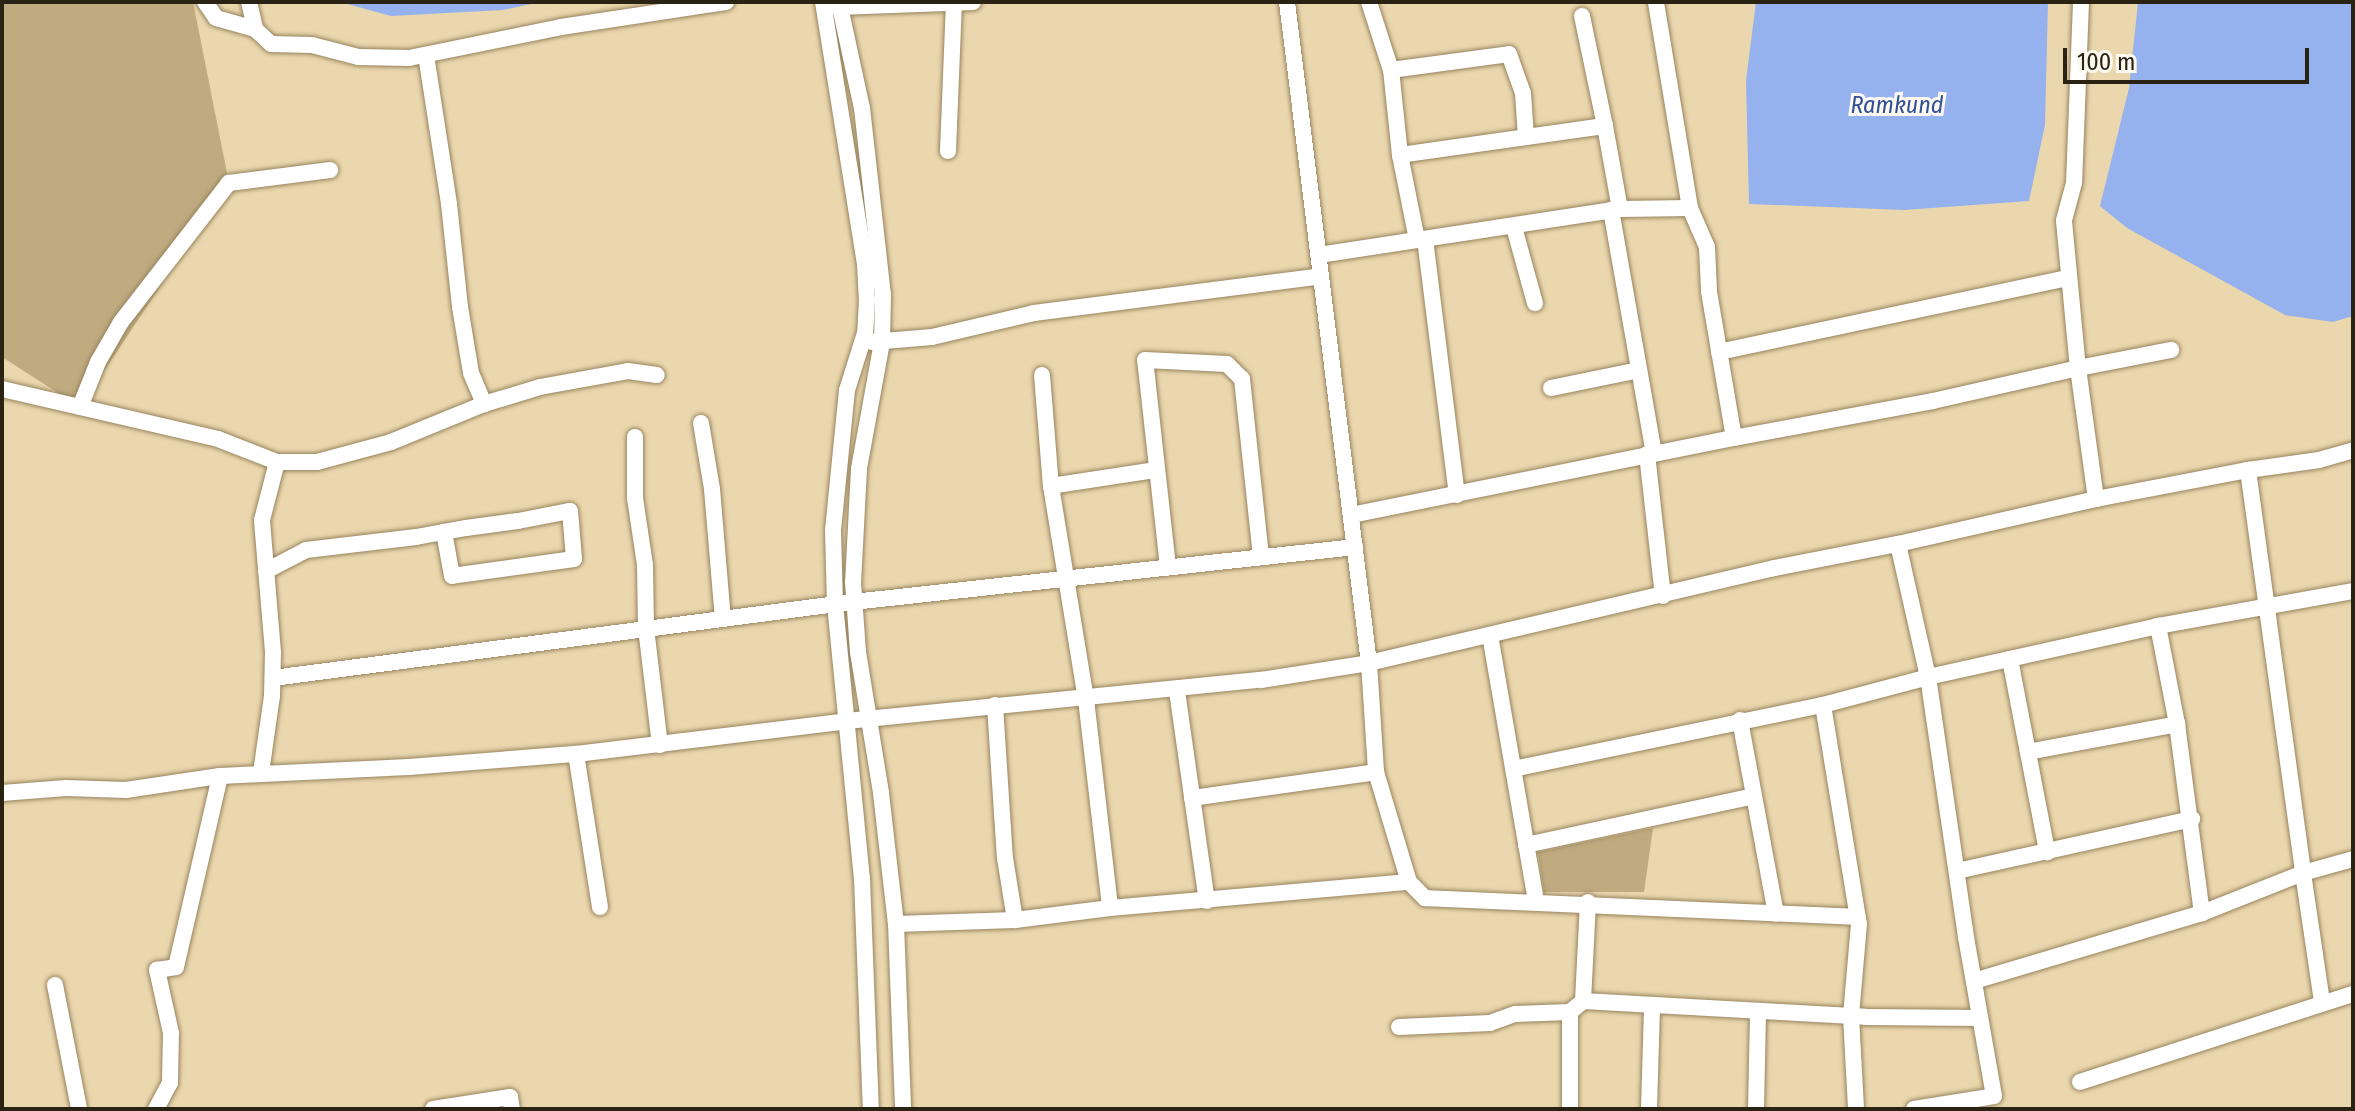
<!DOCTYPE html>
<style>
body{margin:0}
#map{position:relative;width:2355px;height:1111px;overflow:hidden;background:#ebd7ae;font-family:"Fira Sans Condensed",sans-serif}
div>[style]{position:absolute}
.green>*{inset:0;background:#c0ab81}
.water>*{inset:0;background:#95b2ef}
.roads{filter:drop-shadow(0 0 2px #97845e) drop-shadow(0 0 2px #97845e)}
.minor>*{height:16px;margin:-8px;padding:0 8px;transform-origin:8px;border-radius:8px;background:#fff}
span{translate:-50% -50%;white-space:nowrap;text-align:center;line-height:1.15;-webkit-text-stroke:6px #fefaf2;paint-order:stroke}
.water-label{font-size:24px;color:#315098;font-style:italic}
.frame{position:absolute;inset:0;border:4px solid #2a2313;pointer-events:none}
.scale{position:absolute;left:2063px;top:48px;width:246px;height:36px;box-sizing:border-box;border:4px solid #2a2313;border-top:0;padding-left:10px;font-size:24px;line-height:28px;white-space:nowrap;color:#2a2313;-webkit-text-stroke:6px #fefaf2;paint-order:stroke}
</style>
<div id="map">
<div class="green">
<div style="clip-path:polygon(2px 2px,193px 2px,229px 183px,80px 407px,2px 357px)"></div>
<div style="clip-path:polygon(1653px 828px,1644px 892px,1544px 892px,1538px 852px)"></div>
</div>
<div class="water">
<div style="clip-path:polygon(340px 2px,540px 2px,503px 10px,391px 16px)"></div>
<div style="clip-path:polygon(1756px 2px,2048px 2px,2045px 125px,2029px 201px,1904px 210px,1749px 204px,1746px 81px)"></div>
<div style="clip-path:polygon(2138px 2px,2353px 2px,2353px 316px,2333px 322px,2285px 315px,2127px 228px,2100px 206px,2129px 88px)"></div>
</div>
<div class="roads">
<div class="minor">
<div style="left:205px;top:2px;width:19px;rotate:55deg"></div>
<div style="left:216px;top:18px;width:41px;rotate:15.8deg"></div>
<div style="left:255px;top:29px;width:22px;rotate:43deg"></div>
<div style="left:271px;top:44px;width:41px;rotate:1.4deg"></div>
<div style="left:312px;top:45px;width:48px;rotate:14.6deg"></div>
<div style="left:358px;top:57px;width:51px;rotate:1.1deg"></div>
<div style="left:409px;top:58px;width:155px;rotate:-11.5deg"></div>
<div style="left:561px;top:27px;width:167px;rotate:-8.6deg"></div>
<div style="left:249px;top:2px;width:28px;rotate:77deg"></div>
<div style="left:823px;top:2px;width:265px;rotate:80.9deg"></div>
<div style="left:865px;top:264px;width:35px;rotate:87deg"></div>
<div style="left:867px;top:299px;width:34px;rotate:93deg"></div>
<div style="left:865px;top:333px;width:60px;rotate:107.5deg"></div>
<div style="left:847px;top:390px;width:141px;rotate:95.7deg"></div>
<div style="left:833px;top:530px;width:74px;rotate:88.5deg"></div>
<div style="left:835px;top:604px;width:276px;rotate:84.4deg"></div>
<div style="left:862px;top:879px;width:230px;rotate:87.8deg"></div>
<div style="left:832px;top:2px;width:8px;rotate:40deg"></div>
<div style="left:838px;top:7px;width:135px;rotate:-2.1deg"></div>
<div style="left:839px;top:2px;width:108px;rotate:77.8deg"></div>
<div style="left:862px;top:108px;width:188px;rotate:83.6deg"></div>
<div style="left:883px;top:295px;width:47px;rotate:91.2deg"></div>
<div style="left:882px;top:342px;width:129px;rotate:100.3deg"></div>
<div style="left:859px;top:469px;width:113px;rotate:93deg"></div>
<div style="left:853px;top:582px;width:70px;rotate:85.9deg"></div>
<div style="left:858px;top:652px;width:143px;rotate:80.7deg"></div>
<div style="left:881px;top:793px;width:132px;rotate:83.5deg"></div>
<div style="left:896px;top:924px;width:185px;rotate:87.8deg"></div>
<div style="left:1287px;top:2px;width:666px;rotate:82.93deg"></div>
<div style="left:1369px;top:663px;width:109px;rotate:86.3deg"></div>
<div style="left:1376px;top:772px;width:115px;rotate:73.3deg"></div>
<div style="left:1369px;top:2px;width:71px;rotate:72.1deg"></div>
<div style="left:2081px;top:2px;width:181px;rotate:92.2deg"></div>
<div style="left:2074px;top:183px;width:39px;rotate:105deg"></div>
<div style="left:2064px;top:221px;width:148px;rotate:84.6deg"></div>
<div style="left:2078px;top:368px;width:95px;rotate:-11deg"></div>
<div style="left:1582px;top:16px;width:112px;rotate:78.2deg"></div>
<div style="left:426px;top:55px;width:151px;rotate:81.2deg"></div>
<div style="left:449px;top:204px;width:104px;rotate:83.9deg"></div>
<div style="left:460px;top:307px;width:67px;rotate:80.5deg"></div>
<div style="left:471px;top:373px;width:34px;rotate:67deg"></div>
<div style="left:948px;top:151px;width:149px;rotate:-87.7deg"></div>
<div style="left:1400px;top:155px;width:207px;rotate:-8.1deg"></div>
<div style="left:1605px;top:126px;width:84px;rotate:79.8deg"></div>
<div style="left:1611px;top:210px;width:247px;rotate:80deg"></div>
<div style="left:1514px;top:227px;width:79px;rotate:74.6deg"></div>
<div style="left:1425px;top:239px;width:258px;rotate:82.9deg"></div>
<div style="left:1417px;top:240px;width:87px;rotate:-101.3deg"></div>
<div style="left:1400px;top:155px;width:85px;rotate:-96deg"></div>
<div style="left:1391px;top:70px;width:119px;rotate:-7.7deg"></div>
<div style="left:1509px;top:54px;width:41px;rotate:70.3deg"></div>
<div style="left:1523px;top:93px;width:44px;rotate:86.1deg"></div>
<div style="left:1319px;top:255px;width:304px;rotate:-8.7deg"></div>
<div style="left:1620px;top:209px;width:70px;rotate:-0.8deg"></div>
<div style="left:872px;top:342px;width:60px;rotate:-4.8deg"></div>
<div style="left:932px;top:337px;width:105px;rotate:-13.2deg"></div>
<div style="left:1034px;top:313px;width:289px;rotate:-7.3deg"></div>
<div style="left:1719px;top:352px;width:356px;rotate:-12deg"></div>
<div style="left:1042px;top:375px;width:111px;rotate:85.4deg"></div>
<div style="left:1051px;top:486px;width:216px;rotate:80.7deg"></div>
<div style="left:1086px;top:699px;width:210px;rotate:83.4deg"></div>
<div style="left:1110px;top:908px;width:300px;rotate:-5deg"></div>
<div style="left:1409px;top:882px;width:23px;rotate:45deg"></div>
<div style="left:1425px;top:898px;width:433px;rotate:2.5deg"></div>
<div style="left:1551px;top:388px;width:90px;rotate:-11.6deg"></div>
<div style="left:2px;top:389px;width:222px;rotate:13deg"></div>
<div style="left:218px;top:439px;width:63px;rotate:21.3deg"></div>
<div style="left:277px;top:462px;width:40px"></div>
<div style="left:317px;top:462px;width:77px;rotate:-15.1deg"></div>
<div style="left:391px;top:442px;width:100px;rotate:-22.2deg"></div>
<div style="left:484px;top:404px;width:59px;rotate:-16.9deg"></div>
<div style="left:540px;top:387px;width:89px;rotate:-10.3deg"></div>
<div style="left:628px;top:371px;width:29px;rotate:8deg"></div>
<div style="left:80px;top:407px;width:48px;rotate:-68.2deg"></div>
<div style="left:98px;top:362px;width:46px;rotate:-60.1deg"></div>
<div style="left:121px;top:322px;width:176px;rotate:-52.2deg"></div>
<div style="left:229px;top:183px;width:102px;rotate:-7.3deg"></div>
<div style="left:701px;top:423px;width:67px;rotate:80.5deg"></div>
<div style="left:712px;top:489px;width:130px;rotate:85.2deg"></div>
<div style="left:635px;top:437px;width:61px;rotate:90deg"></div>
<div style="left:635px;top:498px;width:68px;rotate:81.5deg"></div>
<div style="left:645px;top:565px;width:63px;rotate:89.1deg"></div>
<div style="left:646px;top:628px;width:118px;rotate:83.2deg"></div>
<div style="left:1734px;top:438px;width:202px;rotate:-10.5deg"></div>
<div style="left:1933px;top:401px;width:149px;rotate:-12.8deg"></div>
<div style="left:2078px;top:368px;width:132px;rotate:82.2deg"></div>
<div style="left:1647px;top:454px;width:143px;rotate:83.6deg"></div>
<div style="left:2248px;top:470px;width:72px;rotate:-8deg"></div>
<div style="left:2319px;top:460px;width:35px;rotate:-16deg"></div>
<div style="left:1051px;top:486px;width:105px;rotate:-8.7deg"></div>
<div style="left:1351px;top:515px;width:391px;rotate:-11.4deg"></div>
<div style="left:1734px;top:438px;width:149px;rotate:-99.7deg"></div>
<div style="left:1709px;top:291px;width:44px;rotate:-92.6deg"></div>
<div style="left:1707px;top:247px;width:43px;rotate:-113.6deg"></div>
<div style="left:1690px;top:208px;width:209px;rotate:-99.4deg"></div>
<div style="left:1168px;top:567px;width:208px;rotate:-96.3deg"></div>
<div style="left:1145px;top:360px;width:82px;rotate:2.8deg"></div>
<div style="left:1227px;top:364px;width:21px;rotate:45deg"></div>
<div style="left:1242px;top:379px;width:178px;rotate:83.9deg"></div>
<div style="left:266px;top:571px;width:45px;rotate:-27.7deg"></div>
<div style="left:306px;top:550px;width:111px;rotate:-6.7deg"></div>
<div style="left:416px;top:537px;width:51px;rotate:-10.2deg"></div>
<div style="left:466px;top:528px;width:52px;rotate:-7.7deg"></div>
<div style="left:518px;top:521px;width:53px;rotate:-10.9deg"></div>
<div style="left:570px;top:511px;width:48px;rotate:85.2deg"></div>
<div style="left:574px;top:559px;width:123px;rotate:172.1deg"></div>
<div style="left:452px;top:576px;width:45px;rotate:-100.3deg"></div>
<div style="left:2158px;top:626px;width:100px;rotate:79deg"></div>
<div style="left:1490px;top:635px;width:270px;rotate:80.2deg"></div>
<div style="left:2010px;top:659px;width:197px;rotate:79.1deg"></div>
<div style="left:273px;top:678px;width:576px;rotate:-7.48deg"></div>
<div style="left:844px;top:603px;width:514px;rotate:-6.25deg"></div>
<div style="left:1177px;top:691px;width:212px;rotate:81.9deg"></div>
<div style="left:995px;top:705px;width:153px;rotate:86.3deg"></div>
<div style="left:1005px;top:858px;width:63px;rotate:80.8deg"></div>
<div style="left:1823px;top:705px;width:222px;rotate:80.7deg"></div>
<div style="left:1859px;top:924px;width:92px;rotate:95deg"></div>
<div style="left:1851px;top:1016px;width:93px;rotate:86.9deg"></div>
<div style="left:1740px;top:720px;width:197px;rotate:79.5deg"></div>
<div style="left:2028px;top:752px;width:152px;rotate:-10.6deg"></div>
<div style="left:2177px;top:724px;width:191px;rotate:82.5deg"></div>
<div style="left:576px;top:754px;width:155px;rotate:81.1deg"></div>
<div style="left:1513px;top:769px;width:317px;rotate:-11.7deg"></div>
<div style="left:1823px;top:705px;width:109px;rotate:-14.9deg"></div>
<div style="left:1928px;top:677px;width:236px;rotate:-12.5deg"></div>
<div style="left:2158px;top:626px;width:198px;rotate:-10.2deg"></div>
<div style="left:261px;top:773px;width:78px;rotate:-81.9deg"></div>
<div style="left:272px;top:696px;width:44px;rotate:-88.7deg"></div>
<div style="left:273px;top:652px;width:132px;rotate:-94.8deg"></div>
<div style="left:262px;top:520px;width:60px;rotate:-75.5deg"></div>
<div style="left:2px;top:793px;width:64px;rotate:-4.5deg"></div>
<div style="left:66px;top:788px;width:60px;rotate:1.9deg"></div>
<div style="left:126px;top:790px;width:95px;rotate:-8.5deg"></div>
<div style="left:220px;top:776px;width:189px;rotate:-2.7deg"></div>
<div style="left:409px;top:767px;width:168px;rotate:-4.5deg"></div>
<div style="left:576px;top:754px;width:273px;rotate:-6.9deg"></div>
<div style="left:847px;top:721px;width:416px;rotate:-5.7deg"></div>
<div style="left:1261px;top:680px;width:109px;rotate:-8.9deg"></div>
<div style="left:1369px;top:663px;width:416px;rotate:-13.2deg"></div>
<div style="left:1774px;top:568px;width:126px;rotate:-11deg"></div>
<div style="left:1192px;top:798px;width:186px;rotate:-8deg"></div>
<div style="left:1526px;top:845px;width:233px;rotate:-12.1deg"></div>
<div style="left:1957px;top:871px;width:241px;rotate:-12.5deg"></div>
<div style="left:896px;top:924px;width:119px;rotate:-1.9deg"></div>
<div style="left:1015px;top:920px;width:96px;rotate:-7.2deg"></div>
<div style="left:1974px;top:981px;width:238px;rotate:-16.6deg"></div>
<div style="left:2202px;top:913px;width:109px;rotate:-21.6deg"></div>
<div style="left:2303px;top:873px;width:130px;rotate:81.6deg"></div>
<div style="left:55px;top:985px;width:126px;rotate:79deg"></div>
<div style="left:1583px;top:1001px;width:99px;rotate:-87.1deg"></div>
<div style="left:1399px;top:1027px;width:91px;rotate:-2.5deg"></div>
<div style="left:1490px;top:1023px;width:27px;rotate:-20deg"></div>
<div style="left:1515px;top:1014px;width:55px;rotate:-2.1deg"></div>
<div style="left:2080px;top:1082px;width:287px;rotate:-17.9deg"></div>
<div style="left:156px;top:1109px;width:30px;rotate:-62deg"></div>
<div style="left:170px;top:1083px;width:50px;rotate:-88.9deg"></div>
<div style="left:171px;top:1033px;width:65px;rotate:-102.5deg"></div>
<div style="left:157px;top:970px;width:19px;rotate:-9deg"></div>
<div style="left:176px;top:967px;width:196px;rotate:-77deg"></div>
<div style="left:433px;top:1109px;width:78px;rotate:-8.9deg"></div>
<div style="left:510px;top:1097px;width:12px;rotate:81deg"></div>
<div style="left:1570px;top:1109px;width:97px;rotate:-90deg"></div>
<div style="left:1570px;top:1012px;width:17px;rotate:-40deg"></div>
<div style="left:1583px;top:1001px;width:283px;rotate:3.2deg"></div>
<div style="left:1866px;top:1017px;width:114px;rotate:0.5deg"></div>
<div style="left:1649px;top:1109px;width:104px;rotate:-88.3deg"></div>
<div style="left:1756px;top:1109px;width:98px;rotate:-88.8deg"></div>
<div style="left:1914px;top:1109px;width:81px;rotate:-9.2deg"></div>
<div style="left:1994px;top:1096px;width:161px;rotate:-100deg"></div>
<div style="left:1966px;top:937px;width:263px;rotate:-98.3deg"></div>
<div style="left:1928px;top:677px;width:136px;rotate:-102.7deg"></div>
<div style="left:1898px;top:544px;width:203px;rotate:-12.8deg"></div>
<div style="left:2096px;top:499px;width:155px;rotate:-10.8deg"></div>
<div style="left:2248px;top:470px;width:407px;rotate:82.2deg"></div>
<div style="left:2303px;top:873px;width:52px;rotate:-15.6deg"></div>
</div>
</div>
<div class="water-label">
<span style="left:1897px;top:106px">Ramkund</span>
</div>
<div class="frame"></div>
<div class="scale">100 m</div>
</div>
